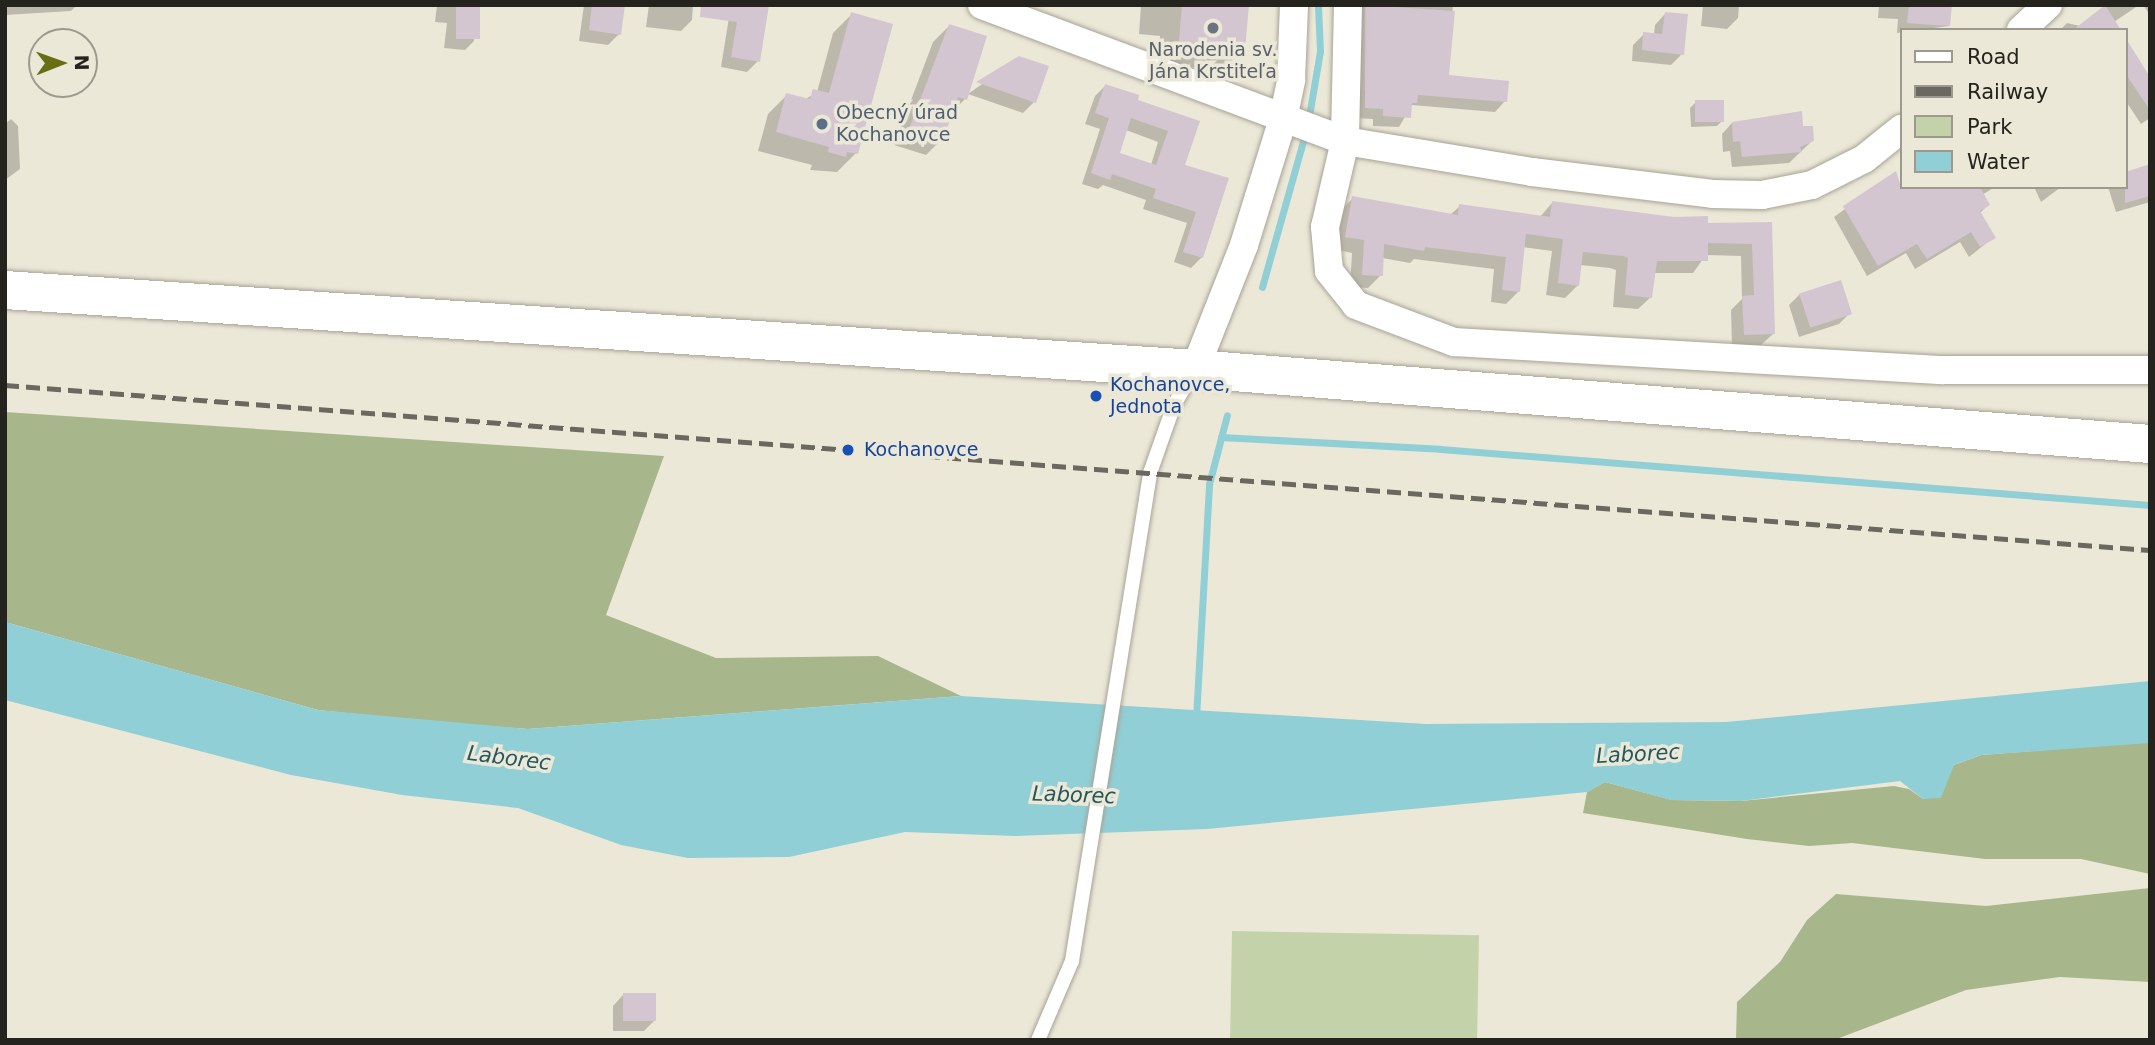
<!DOCTYPE html>
<meta charset="utf-8">
<style>
body{margin:0}
#map{position:relative;width:2155px;height:1045px;overflow:hidden;background:#ece8d8;font-family:"DejaVu Sans",sans-serif}
div>[style]{position:absolute}
.green>*{inset:0;background:#c3d2a9;transform-origin:0 0}
.forest>*{inset:0;background:#a7b78b}
.water>*{inset:0;background:#91cfd6}
.shadow>*{inset:0;background:#0003}
.stream>*{height:7px;margin:-3.5px;padding:0 3.5px;transform-origin:3.5px;border-radius:3.5px;background:#91cfd6}
.building>*{inset:0;background:#d4c6d1;transform-origin:0 0}
.roads{filter:drop-shadow(0 0 2px #a7a395) drop-shadow(0 0 2px #a7a395)}
.service>*{height:14px;margin:-7px;padding:0 7px;transform-origin:7px;border-radius:7px;background:#fff}
.minor>*{height:28px;margin:-14px;padding:0 14px;transform-origin:14px;border-radius:14px;background:#fff}
.secondary>*{height:38px;margin:-19px;padding:0 19px;transform-origin:19px;border-radius:19px;background:#fff}
.rail>*{height:5px;margin-top:-2.5px;transform-origin:0;background:repeating-linear-gradient(90deg,#6a685f 0 14px,transparent 0 21px)}
.dots>*{width:19px;height:19px;translate:-50% -50%;box-sizing:border-box;border:4px solid #ece8d8;border-radius:50%}
span{translate:-50% -50%;white-space:nowrap;text-align:center;line-height:1.15;-webkit-text-stroke:7px #ece8d8;paint-order:stroke}
.worship-label{font-size:19px;color:#5b616d}
.service-label{font-size:19px;color:#4e5e75}
.left{translate:0 -50%;text-align:left}
.transit-label{font-size:19px;color:#164399}
.water-label{font-size:21px;color:#23585e;font-style:italic}
.frame{position:absolute;inset:0;border:7px solid #25231e;pointer-events:none}
.legend{position:absolute;left:1900px;top:28px;width:228px;height:161px;box-sizing:border-box;background:#ece8d8;border:2px solid #9c998e;margin:0;padding:9px 12px;list-style:none;font-size:21px;color:#25231e}
.legend li{display:flex;align-items:center;gap:14px;height:35px}
.legend b{width:35px;border:2px solid #9c998e}
.north{position:absolute;left:28px;top:28px;width:70px;height:70px;box-sizing:border-box;background:#ece8d8;border:2px solid #9c998e;border-radius:50%;rotate:89deg;font-size:19px;font-weight:700;line-height:28px;text-align:center;color:#25231e}
.north::after{content:'';display:block;margin:auto;width:24px;height:32px;background:#676e13;clip-path:polygon(50% 0,100% 100%,50% 72%,0 100%)}
</style>
<div id="map">
<div class="green">
<div style="left:1232px;top:931px;width:247px;height:109px;rotate:1deg"></div>
</div>
<div class="forest">
<div style="clip-path:polygon(5px 412px,664px 456px,606px 615px,716px 658px,878px 656px,961px 696px,528px 729px,433px 722px,318px 710px,5px 622px)"></div>
<div style="clip-path:polygon(2150px 742px,2150px 874px,2081px 859px,1985px 859px,1852px 843px,1809px 846px,1747px 839px,1583px 813px,1587px 792px,1605px 782px,1672px 800px,1741px 801px,1894px 786px,1909px 789px,1923px 799px,1954px 765px,1981px 755px)"></div>
<div style="clip-path:polygon(2150px 888px,2150px 982px,2060px 977px,1966px 990px,1834px 1040px,1736px 1040px,1737px 1002px,1780px 962px,1807px 920px,1836px 894px,1986px 906px)"></div>
</div>
<div class="water">
<div style="clip-path:polygon(5px 622px,318px 710px,528px 729px,961px 696px,1426px 724px,1726px 722px,2150px 681px,2150px 743px,1981px 755px,1954px 765px,1941px 798px,1923px 799px,1900px 781px,1741px 801px,1671px 800px,1605px 782px,1587px 792px,1207px 829px,1015px 836px,905px 832px,789px 857px,688px 858px,621px 845px,518px 808px,402px 795px,291px 775px,5px 700px)"></div>
</div>
<div class="shadow">
<div style="clip-path:polygon(5px 5px,77px 5px,71px 11px,5px 15px)"></div>
<div style="clip-path:polygon(437px 5px,478px 5px,474px 41px,465px 50px,444px 48px,447px 23px,435px 22px)"></div>
<div style="clip-path:polygon(584px 5px,623px 5px,619px 34px,608px 45px,579px 41px)"></div>
<div style="clip-path:polygon(649px 5px,693px 5px,692px 20px,681px 31px,646px 27px)"></div>
<div style="clip-path:polygon(736px 5px,758px 61px,747px 72px,721px 67px,730px 11px)"></div>
<div style="clip-path:polygon(1141px 5px,1247px 5px,1243px 49px,1222px 71px,1158px 62px,1160px 36px,1139px 34px)"></div>
<div style="clip-path:polygon(1355px 5px,1453px 5px,1447px 76px,1505px 101px,1495px 112px,1412px 105px,1399px 127px,1373px 126px,1373px 119px,1355px 118px)"></div>
<div style="clip-path:polygon(1703px 5px,1739px 5px,1738px 18px,1727px 29px,1701px 26px)"></div>
<div style="clip-path:polygon(1879px 5px,1950px 5px,1949px 26px,1897px 33px,1898px 19px,1878px 18px)"></div>
<div style="clip-path:polygon(2109px 5px,2139px 5px,2114px 22px,2119px 30px,2060px 30px,2067px 23px,2080px 26px)"></div>
<div style="clip-path:polygon(2143px 5px,2150px 5px,2150px 15px)"></div>
<div style="clip-path:polygon(852px 14px,856px 153px,837px 172px,810px 170px,812px 165px,758px 151px,768px 114px,787px 95px,804px 100px,817px 92px,833px 33px)"></div>
<div style="clip-path:polygon(1665px 14px,1682px 54px,1671px 65px,1632px 61px,1633px 45px,1644px 34px,1654px 35px,1655px 25px)"></div>
<div style="clip-path:polygon(949px 26px,965px 99px,950px 114px,942px 139px,926px 155px,894px 145px,933px 42px)"></div>
<div style="clip-path:polygon(2125px 40px,2150px 79px,2150px 118px,2141px 124px,2125px 100px)"></div>
<div style="clip-path:polygon(1019px 58px,1034px 102px,1023px 113px,968px 94px)"></div>
<div style="clip-path:polygon(evenodd,1105px 86px,1135px 102px,1198px 123px,1183px 166px,1226px 179px,1202px 257px,1191px 268px,1174px 262px,1187px 223px,1143px 209px,1146px 200px,1103px 185px,1098px 189px,1082px 184px,1100px 129px,1085px 124px,1095px 96px,1105px 86px,1126px 130px,1158px 142px,1151px 165px,1117px 154px,1126px 130px)"></div>
<div style="clip-path:polygon(1695px 103px,1722px 121px,1717px 126px,1691px 127px,1690px 108px)"></div>
<div style="clip-path:polygon(11px 119px,18px 126px,20px 169px,5px 180px,5px 124px)"></div>
<div style="clip-path:polygon(1732px 123px,1802px 128px,1812px 141px,1789px 163px,1732px 167px,1730px 151px,1723px 152px,1722px 134px)"></div>
<div style="clip-path:polygon(2150px 166px,2150px 202px,2116px 212px,2108px 187px,2125px 187px)"></div>
<div style="clip-path:polygon(1895px 173px,1901px 187px,1995px 187px,1982px 195px,1988px 205px,1979px 214px,1994px 237px,1969px 257px,1960px 242px,1915px 269px,1906px 253px,1867px 276px,1834px 217px)"></div>
<div style="clip-path:polygon(2034px 187px,2061px 187px,2041px 202px)"></div>
<div style="clip-path:polygon(1353px 198px,1450px 215px,1460px 206px,1540px 217px,1552px 203px,1707px 225px,1771px 224px,1774px 333px,1761px 345px,1732px 346px,1731px 310px,1742px 299px,1741px 256px,1706px 255px,1693px 273px,1654px 273px,1651px 297px,1638px 309px,1613px 307px,1616px 270px,1610px 268px,1580px 265px,1578px 285px,1565px 298px,1546px 295px,1552px 251px,1523px 247px,1519px 291px,1506px 304px,1491px 302px,1494px 269px,1414px 259px,1410px 263px,1382px 258px,1381px 275px,1368px 288px,1350px 287px,1352px 253px,1334px 249px,1340px 211px)"></div>
<div style="clip-path:polygon(1800px 294px,1850px 313px,1839px 324px,1799px 337px,1789px 305px)"></div>
<div style="clip-path:polygon(623px 995px,655px 1020px,644px 1031px,613px 1031px,613px 1006px)"></div>
</div>
<div class="stream">
<div style="left:1308px;top:122px;width:72px;rotate:-80.4deg"></div>
<div style="left:1320px;top:51px;width:46px;rotate:-92.5deg"></div>
<div style="left:1262px;top:287px;width:159px;rotate:-74.3deg"></div>
<div style="left:1221px;top:437px;width:219px;rotate:3.1deg"></div>
<div style="left:1440px;top:449px;width:712px;rotate:4.51deg"></div>
<div style="left:1196px;top:718px;width:234px;rotate:-86.8deg"></div>
<div style="left:1209px;top:484px;width:71px;rotate:-75.4deg"></div>
</div>
<div class="building">
<div style="left:456px;top:5px;width:24px;height:34px"></div>
<div style="clip-path:polygon(592px 5px,625px 5px,621px 35px,589px 30px)"></div>
<div style="clip-path:polygon(701px 5px,769px 5px,760px 62px,731px 57px,737px 22px,700px 17px)"></div>
<div style="clip-path:polygon(1182px 5px,1249px 5px,1245px 50px,1179px 41px)"></div>
<div style="clip-path:polygon(1365px 5px,1455px 11px,1449px 75px,1509px 81px,1507px 102px,1418px 95px,1417px 103px,1412px 103px,1411px 118px,1383px 116px,1383px 109px,1365px 108px)"></div>
<div style="clip-path:polygon(1909px 5px,1952px 5px,1950px 26px,1907px 23px)"></div>
<div style="clip-path:polygon(2105px 5px,2121px 30px,2073px 30px)"></div>
<div style="clip-path:polygon(851px 12px,893px 24px,858px 154px,847px 152px,846px 157px,828px 152px,829px 147px,776px 132px,786px 93px,810px 99px,813px 89px,829px 93px)"></div>
<div style="clip-path:polygon(1665px 12px,1688px 14px,1684px 55px,1642px 50px,1643px 32px,1662px 34px)"></div>
<div style="clip-path:polygon(949px 24px,987px 36px,967px 100px,958px 97px,943px 140px,909px 129px)"></div>
<div style="clip-path:polygon(2125px 37px,2150px 77px,2150px 110px,2125px 73px)"></div>
<div style="clip-path:polygon(1019px 56px,1049px 66px,1036px 103px,976px 82px)"></div>
<div style="clip-path:polygon(evenodd,1105px 84px,1139px 95px,1138px 100px,1200px 121px,1185px 165px,1229px 178px,1203px 258px,1183px 252px,1196px 212px,1153px 198px,1156px 189px,1112px 174px,1110px 180px,1091px 173px,1109px 118px,1095px 113px,1105px 84px,1131px 118px,1168px 131px,1156px 165px,1120px 153px,1131px 118px)"></div>
<div style="left:1724px;top:100px;width:22px;height:29px;rotate:90deg"></div>
<div style="clip-path:polygon(1802px 111px,1803px 126px,1813px 126px,1814px 141px,1800px 147px,1802px 152px,1742px 157px,1740px 141px,1733px 142px,1732px 122px)"></div>
<div style="clip-path:polygon(2150px 164px,2150px 196px,2125px 203px,2125px 172px)"></div>
<div style="clip-path:polygon(1896px 171px,1901px 187px,1980px 187px,1990px 205px,1980px 211px,1996px 238px,1980px 247px,1971px 232px,1927px 259px,1917px 244px,1878px 266px,1843px 206px)"></div>
<div style="clip-path:polygon(1352px 196px,1458px 215px,1459px 204px,1550px 217px,1552px 201px,1674px 217px,1708px 216px,1708px 223px,1772px 222px,1775px 334px,1744px 335px,1742px 296px,1754px 295px,1752px 244px,1708px 243px,1708px 261px,1657px 261px,1652px 298px,1625px 295px,1628px 258px,1623px 256px,1583px 252px,1579px 286px,1558px 283px,1563px 239px,1526px 234px,1520px 292px,1502px 290px,1506px 257px,1425px 247px,1424px 251px,1384px 244px,1383px 276px,1362px 275px,1364px 240px,1345px 237px)"></div>
<div style="left:1841px;top:280px;width:36px;height:44px;rotate:72deg"></div>
<div style="left:623px;top:993px;width:33px;height:28px"></div>
</div>
<div class="roads">
<div class="service">
<div style="left:1038px;top:1040px;width:86px;rotate:-66.7deg"></div>
<div style="left:1072px;top:961px;width:494px;rotate:-80.9deg"></div>
<div style="left:1150px;top:473px;width:72px;rotate:-70.6deg"></div>
<div style="left:1174px;top:405px;width:39px;rotate:-60deg"></div>
</div>
<div class="minor">
<div style="left:982px;top:5px;width:388px;rotate:20.5deg"></div>
<div style="left:1345px;top:141px;width:190px;rotate:9.4deg"></div>
<div style="left:1532px;top:172px;width:182px;rotate:6.9deg"></div>
<div style="left:1713px;top:194px;width:49px;rotate:1.2deg"></div>
<div style="left:1762px;top:195px;width:51px;rotate:-11.3deg"></div>
<div style="left:1812px;top:185px;width:58px;rotate:-26.6deg"></div>
<div style="left:1864px;top:159px;width:48px;rotate:-39deg"></div>
<div style="left:1348px;top:5px;width:136px;rotate:91.3deg"></div>
<div style="left:1345px;top:141px;width:88px;rotate:103.1deg"></div>
<div style="left:1325px;top:227px;width:44px;rotate:84.8deg"></div>
<div style="left:1329px;top:271px;width:43px;rotate:51.5deg"></div>
<div style="left:1356px;top:305px;width:105px;rotate:20.7deg"></div>
<div style="left:1454px;top:342px;width:490px;rotate:3.3deg"></div>
<div style="left:1943px;top:370px;width:207px"></div>
<div style="left:2021px;top:30px;width:37px;rotate:-43deg"></div>
<div style="left:1195px;top:369px;width:133px;rotate:-68.4deg"></div>
<div style="left:1244px;top:245px;width:132px;rotate:-72.8deg"></div>
<div style="left:1283px;top:119px;width:40px;rotate:-78deg"></div>
<div style="left:1291px;top:80px;width:75px;rotate:-87.7deg"></div>
</div>
<div class="secondary">
<div style="left:5px;top:290px;width:1193px;rotate:3.8deg"></div>
<div style="left:1195px;top:369px;width:958px;rotate:4.49deg"></div>
</div>
</div>
<div class="rail">
<div style="left:5px;top:385px;width:2151px;rotate:4.4deg"></div>
</div>
<div class="dots">
<div style="left:1213px;top:28px;background:#6b7280"></div>
<div style="left:822px;top:124px;background:#5c6f8a"></div>
<div style="left:1096px;top:396px;background:#1a4fb4"></div>
<div style="left:848px;top:450px;background:#1a4fb4"></div>
</div>
<div class="worship-label">
<span style="left:1213px;top:61px">Narodenia sv.<br>Jána Krstiteľa</span>
</div>
<div class="service-label">
<span class="left" style="left:836px;top:124px">Obecný úrad<br>Kochanovce</span>
</div>
<div class="transit-label">
<span class="left" style="left:1110px;top:396px">Kochanovce,<br>Jednota</span>
<span class="left" style="left:864px;top:450px">Kochanovce</span>
</div>
<div class="water-label">
<span style="left:1638px;top:754px;rotate:-3deg">Laborec</span>
<span style="left:509px;top:758px;rotate:7deg">Laborec</span>
<span style="left:1074px;top:795px;rotate:2deg">Laborec</span>
</div>
<div class="frame"></div>
<ul class="legend">
<li><b style="height:9px;background:#fff"></b>Road</li>
<li><b style="height:9px;background:#6a685f"></b>Railway</li>
<li><b style="height:19px;background:#c3d2a9"></b>Park</li>
<li><b style="height:19px;background:#91cfd6"></b>Water</li>
</ul>
<div class="north">N</div>
</div>
